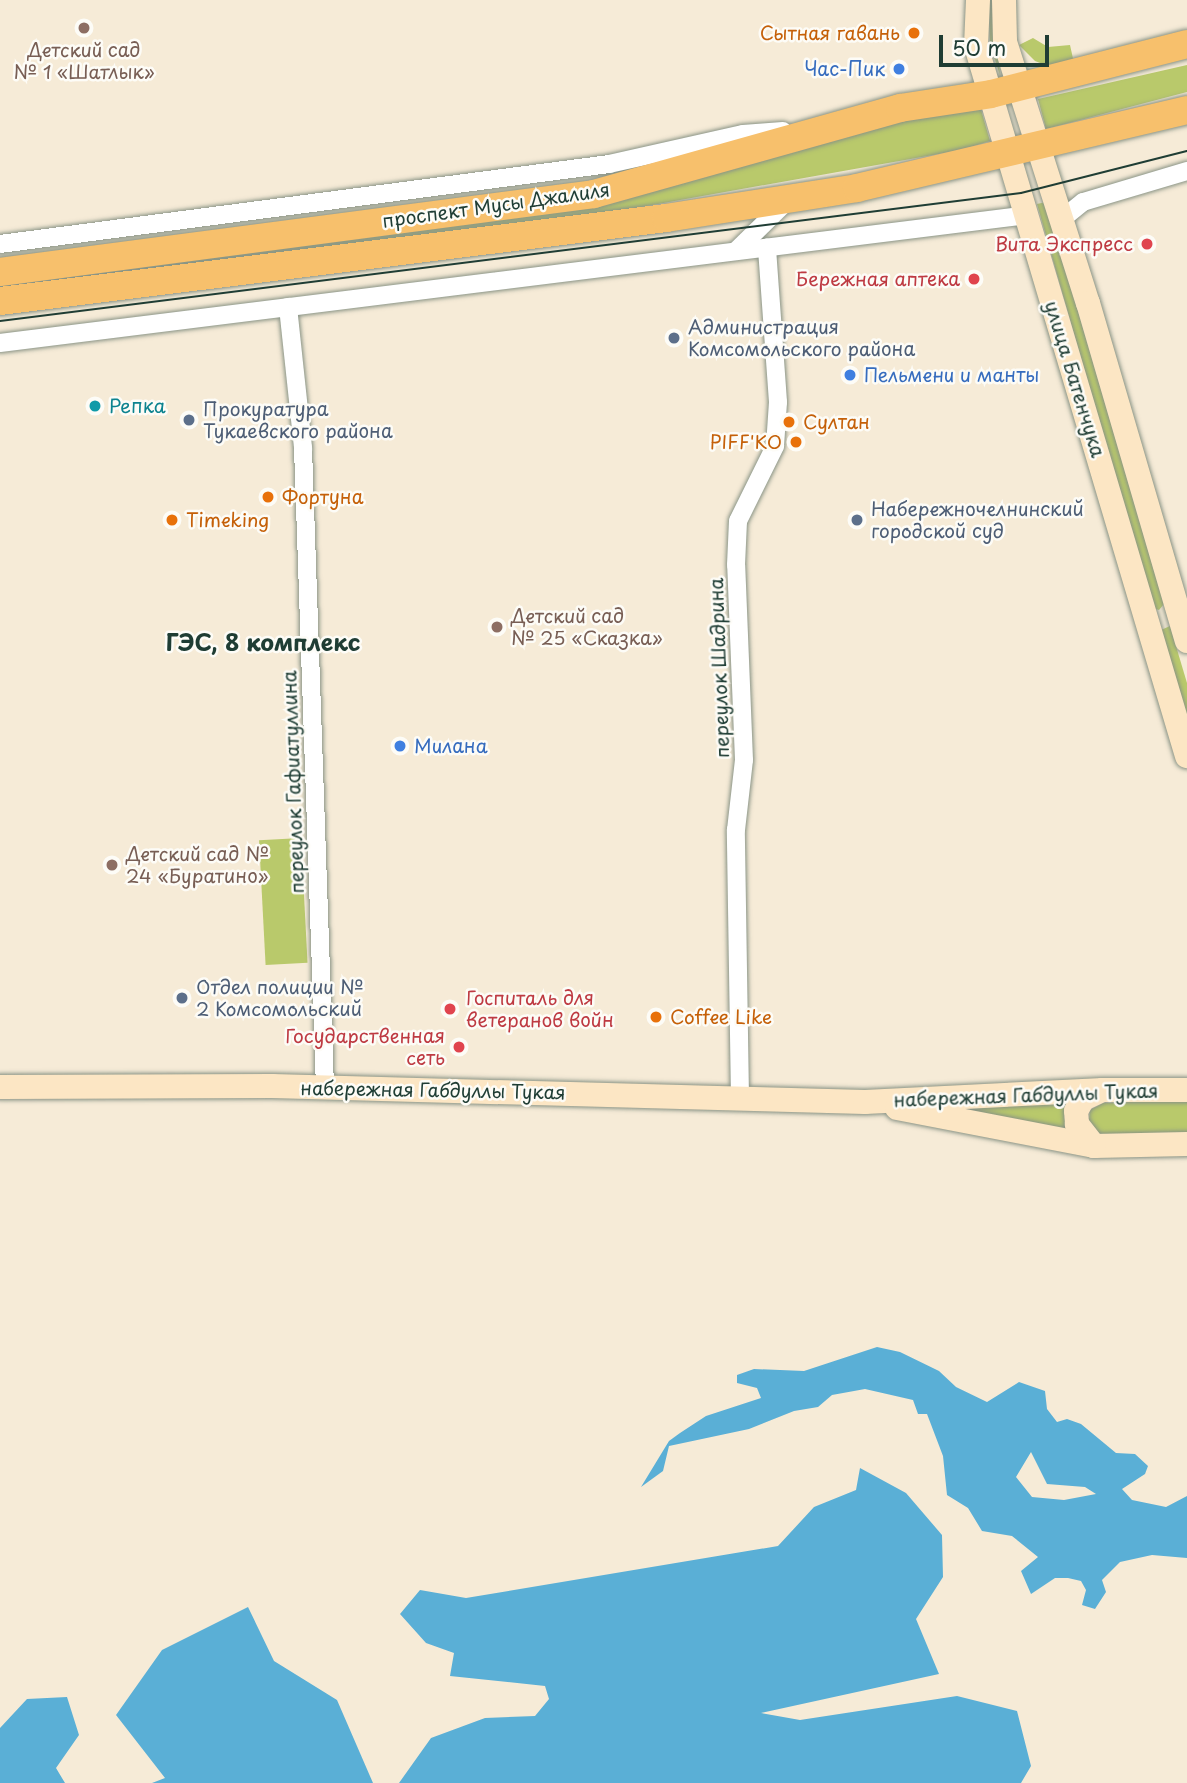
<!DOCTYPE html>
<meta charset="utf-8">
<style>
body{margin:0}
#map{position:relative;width:1187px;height:1783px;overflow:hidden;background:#f6ebd7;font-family:"Playpen Sans",sans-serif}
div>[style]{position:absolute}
.green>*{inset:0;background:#b9c96b;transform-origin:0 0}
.water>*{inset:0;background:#5aafd6}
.roads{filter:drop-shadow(0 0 2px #8a9486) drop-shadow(0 0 2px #8a9486)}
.street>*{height:18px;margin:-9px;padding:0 9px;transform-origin:9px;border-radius:9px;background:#fff}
.secondary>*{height:24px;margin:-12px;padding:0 12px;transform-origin:12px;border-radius:12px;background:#fce6c4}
.primary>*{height:28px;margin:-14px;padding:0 14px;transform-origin:14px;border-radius:14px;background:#f7c06c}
.tram>*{height:2px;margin:-1px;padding:0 1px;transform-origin:1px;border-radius:1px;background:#1f3d34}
.dots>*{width:19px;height:19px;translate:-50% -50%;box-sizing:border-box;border:4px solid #fdfcf7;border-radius:50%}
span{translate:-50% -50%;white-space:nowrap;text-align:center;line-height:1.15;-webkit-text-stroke:5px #fdfcf7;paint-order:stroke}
.food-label{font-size:19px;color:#c56008}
.right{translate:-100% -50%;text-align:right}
.left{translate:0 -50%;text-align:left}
.education-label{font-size:19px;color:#785e54}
.shop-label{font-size:19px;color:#366cbe}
.street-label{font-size:19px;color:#1f3d34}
.health-label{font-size:19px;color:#be3a42}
.service-label{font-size:19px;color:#4e5e75}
.culture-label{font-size:19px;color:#0d838f}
.quarter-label{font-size:23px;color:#1f3d34;font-weight:700}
.scale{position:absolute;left:939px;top:35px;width:110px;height:32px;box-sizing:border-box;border:4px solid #1f3d34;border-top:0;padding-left:9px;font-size:21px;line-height:24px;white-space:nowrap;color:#1f3d34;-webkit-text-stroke:5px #fdfcf7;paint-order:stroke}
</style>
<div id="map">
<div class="green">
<div style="clip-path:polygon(989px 0,993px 0,1000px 75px,990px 44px)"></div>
<div style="clip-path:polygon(1033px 38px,1048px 47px,1070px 45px,1074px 63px,1048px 66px,1035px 61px,1019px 45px)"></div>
<div style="clip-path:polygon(1187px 65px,1187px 92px,1046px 129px,1038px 99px)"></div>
<div style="clip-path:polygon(980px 106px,990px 141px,961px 150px,630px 209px,0 290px,0 283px,604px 204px,896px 121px)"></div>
<div style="clip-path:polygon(1046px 202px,1164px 604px,1159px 610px,1152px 608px,1037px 204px)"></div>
<div style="clip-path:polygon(1170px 626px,1187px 683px,1187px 725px,1161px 630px)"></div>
<div style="left:301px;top:838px;width:125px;height:42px;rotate:87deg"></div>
<div style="clip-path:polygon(1187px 1100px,1187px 1133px,1099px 1137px,1089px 1120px,1090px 1110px,1103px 1103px)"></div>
<div style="clip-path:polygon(1070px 1101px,1064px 1117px,1070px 1136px,965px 1114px,966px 1104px)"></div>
</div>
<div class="water">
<div style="clip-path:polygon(evenodd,877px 1347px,900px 1352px,939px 1371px,956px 1387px,987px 1402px,1019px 1382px,1045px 1391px,1047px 1409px,1057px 1422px,1067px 1419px,1081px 1424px,1116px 1453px,1135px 1454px,1148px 1466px,1145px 1474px,1122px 1489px,1132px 1500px,1166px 1507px,1187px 1496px,1187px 1558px,1152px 1555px,1120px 1562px,1102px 1580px,1106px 1592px,1095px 1609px,1082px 1605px,1086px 1590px,1081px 1581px,1068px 1578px,1055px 1578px,1031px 1594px,1021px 1571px,1038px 1557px,1012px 1536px,982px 1531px,968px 1508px,947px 1495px,943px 1456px,927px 1414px,918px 1414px,913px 1400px,865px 1389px,832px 1395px,818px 1407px,794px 1411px,749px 1429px,669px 1446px,663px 1471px,641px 1487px,669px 1441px,680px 1433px,706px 1416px,761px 1398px,757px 1388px,737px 1383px,737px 1375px,754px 1369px,804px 1371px,877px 1347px,1031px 1452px,1047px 1484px,1085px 1487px,1096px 1494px,1064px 1500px,1032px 1497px,1016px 1477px,1031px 1452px)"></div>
<div style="clip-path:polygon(860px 1468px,906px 1493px,942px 1535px,943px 1577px,916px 1619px,939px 1674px,761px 1713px,800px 1720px,957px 1696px,1017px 1711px,1031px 1766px,1021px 1783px,399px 1783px,431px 1738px,485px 1718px,535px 1716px,549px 1699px,545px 1686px,450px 1676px,454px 1653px,426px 1643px,400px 1614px,420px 1590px,466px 1598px,778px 1546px,814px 1507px,856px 1490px)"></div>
<div style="clip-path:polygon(248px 1607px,274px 1661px,337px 1700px,373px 1783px,152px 1783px,165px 1778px,116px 1715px,162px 1650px)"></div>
<div style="clip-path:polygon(67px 1697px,79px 1735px,56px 1768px,65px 1783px,0 1783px,0 1728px,27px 1699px)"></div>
</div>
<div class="roads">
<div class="street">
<div style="left:1062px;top:219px;width:27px;rotate:-39deg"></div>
<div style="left:1083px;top:202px;width:109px;rotate:-16.6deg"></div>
<div style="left:0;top:244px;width:614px;rotate:-7.48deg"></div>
<div style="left:609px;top:164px;width:137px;rotate:-12.6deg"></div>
<div style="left:743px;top:134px;width:40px;rotate:-4.3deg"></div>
<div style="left:737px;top:250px;width:73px;rotate:-44.4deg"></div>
<div style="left:288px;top:307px;width:142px;rotate:83.9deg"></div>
<div style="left:303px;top:448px;width:639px;rotate:88.03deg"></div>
<div style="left:0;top:343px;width:1035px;rotate:-7.1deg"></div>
<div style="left:740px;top:1098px;width:268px;rotate:-90.9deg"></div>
<div style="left:736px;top:830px;width:70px;rotate:-83.5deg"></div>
<div style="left:744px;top:760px;width:195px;rotate:-92.3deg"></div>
<div style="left:736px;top:565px;width:44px;rotate:-87.4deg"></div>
<div style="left:738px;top:521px;width:84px;rotate:-63.7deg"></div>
<div style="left:775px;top:446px;width:44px;rotate:-86.1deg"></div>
<div style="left:778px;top:402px;width:155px;rotate:-94.1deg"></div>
</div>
<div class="secondary">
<div style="left:978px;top:0;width:46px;rotate:92.5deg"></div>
<div style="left:976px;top:46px;width:741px;rotate:73.45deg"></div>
<div style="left:1004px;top:0;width:42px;rotate:88.6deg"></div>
<div style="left:1005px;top:42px;width:274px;rotate:72.4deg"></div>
<div style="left:1088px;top:303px;width:352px;rotate:73.7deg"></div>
<div style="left:0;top:1087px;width:272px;rotate:-0.2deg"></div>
<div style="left:272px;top:1086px;width:593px;rotate:1.55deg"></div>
<div style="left:865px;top:1102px;width:238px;rotate:-2.9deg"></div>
<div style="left:1103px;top:1090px;width:84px"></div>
<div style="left:897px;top:1108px;width:201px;rotate:10.9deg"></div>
<div style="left:1094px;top:1146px;width:93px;rotate:-1.2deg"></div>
<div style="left:1094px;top:1146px;width:28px;rotate:-128deg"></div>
<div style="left:1077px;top:1124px;width:13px;rotate:-94deg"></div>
<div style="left:1076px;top:1111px;width:14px;rotate:-60deg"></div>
<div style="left:1083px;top:1099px;width:21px;rotate:-25deg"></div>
</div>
<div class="primary">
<div style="left:0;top:272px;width:599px;rotate:-7.48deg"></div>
<div style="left:594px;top:194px;width:318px;rotate:-15.7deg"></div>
<div style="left:900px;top:108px;width:92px;rotate:-8.7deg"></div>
<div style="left:991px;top:94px;width:202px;rotate:-14.3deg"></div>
<div style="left:0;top:301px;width:671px;rotate:-7.1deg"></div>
<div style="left:666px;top:218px;width:193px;rotate:-8.9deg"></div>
<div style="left:857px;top:188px;width:339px;rotate:-13.3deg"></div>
</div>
</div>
<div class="tram">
<div style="left:0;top:321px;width:1029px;rotate:-7.15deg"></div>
<div style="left:1021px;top:193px;width:171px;rotate:-14.2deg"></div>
</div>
<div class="dots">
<div style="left:84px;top:28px;background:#8d6e63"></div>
<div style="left:914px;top:33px;background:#e8710a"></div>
<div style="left:899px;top:69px;background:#3f7fe0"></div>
<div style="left:1147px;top:244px;background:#e0444e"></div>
<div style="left:974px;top:279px;background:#e0444e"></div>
<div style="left:674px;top:338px;background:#5c6f8a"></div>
<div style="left:850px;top:375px;background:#3f7fe0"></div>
<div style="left:95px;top:406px;background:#0f9aa8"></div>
<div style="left:189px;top:420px;background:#5c6f8a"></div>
<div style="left:789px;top:422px;background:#e8710a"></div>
<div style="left:796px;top:442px;background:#e8710a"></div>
<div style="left:268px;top:497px;background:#e8710a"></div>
<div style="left:172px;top:520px;background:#e8710a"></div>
<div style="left:857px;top:520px;background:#5c6f8a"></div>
<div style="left:497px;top:627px;background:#8d6e63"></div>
<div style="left:400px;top:746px;background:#3f7fe0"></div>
<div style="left:112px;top:865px;background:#8d6e63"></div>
<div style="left:182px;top:998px;background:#5c6f8a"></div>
<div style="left:450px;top:1009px;background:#e0444e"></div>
<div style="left:656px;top:1017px;background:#e8710a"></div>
<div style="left:459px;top:1047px;background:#e0444e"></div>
</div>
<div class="food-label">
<span class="right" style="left:900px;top:33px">Сытная гавань</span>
<span class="left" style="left:803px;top:422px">Султан</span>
<span class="right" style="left:782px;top:442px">PIFF'KO</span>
<span class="left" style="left:282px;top:497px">Фортуна</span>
<span class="left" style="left:186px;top:520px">Timeking</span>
<span class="left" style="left:670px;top:1017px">Coffee Like</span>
</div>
<div class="education-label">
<span style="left:84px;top:61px">Детский сад<br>№ 1 «Шатлык»</span>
<span class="left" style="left:511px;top:627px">Детский сад<br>№ 25 «Сказка»</span>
<span class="left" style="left:126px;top:865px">Детский сад №<br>24 «Буратино»</span>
</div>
<div class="shop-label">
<span class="right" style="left:885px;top:69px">Час-Пик</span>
<span class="left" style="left:864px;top:375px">Пельмени и манты</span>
<span class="left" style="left:414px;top:746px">Милана</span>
</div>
<div class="street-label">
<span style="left:496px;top:205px;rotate:-8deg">проспект Мусы Джалиля</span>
<span style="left:1075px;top:379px;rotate:73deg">улица Батенчука</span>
<span style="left:719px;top:668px;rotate:-92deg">переулок Шадрина</span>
<span style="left:293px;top:782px;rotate:-92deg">переулок Гафиатуллина</span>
<span style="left:433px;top:1090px;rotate:1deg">набережная Габдуллы Тукая</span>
<span style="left:1026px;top:1095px;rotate:-2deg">набережная Габдуллы Тукая</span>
</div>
<div class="health-label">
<span class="right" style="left:1133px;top:244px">Вита Экспресс</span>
<span class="right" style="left:960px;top:279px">Бережная аптека</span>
<span class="left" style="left:466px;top:1009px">Госпиталь для<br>ветеранов войн</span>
<span class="right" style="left:445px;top:1047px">Государственная<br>сеть</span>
</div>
<div class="service-label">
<span class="left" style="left:688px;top:338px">Администрация<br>Комсомольского района</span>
<span class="left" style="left:203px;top:420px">Прокуратура<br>Тукаевского района</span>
<span class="left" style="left:871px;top:520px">Набережночелнинский<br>городской суд</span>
<span class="left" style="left:196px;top:998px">Отдел полиции №<br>2 Комсомольский</span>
</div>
<div class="culture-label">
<span class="left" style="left:109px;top:406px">Репка</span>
</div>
<div class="quarter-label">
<span style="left:263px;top:642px">ГЭС, 8 комплекс</span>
</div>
<div class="scale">50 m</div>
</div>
